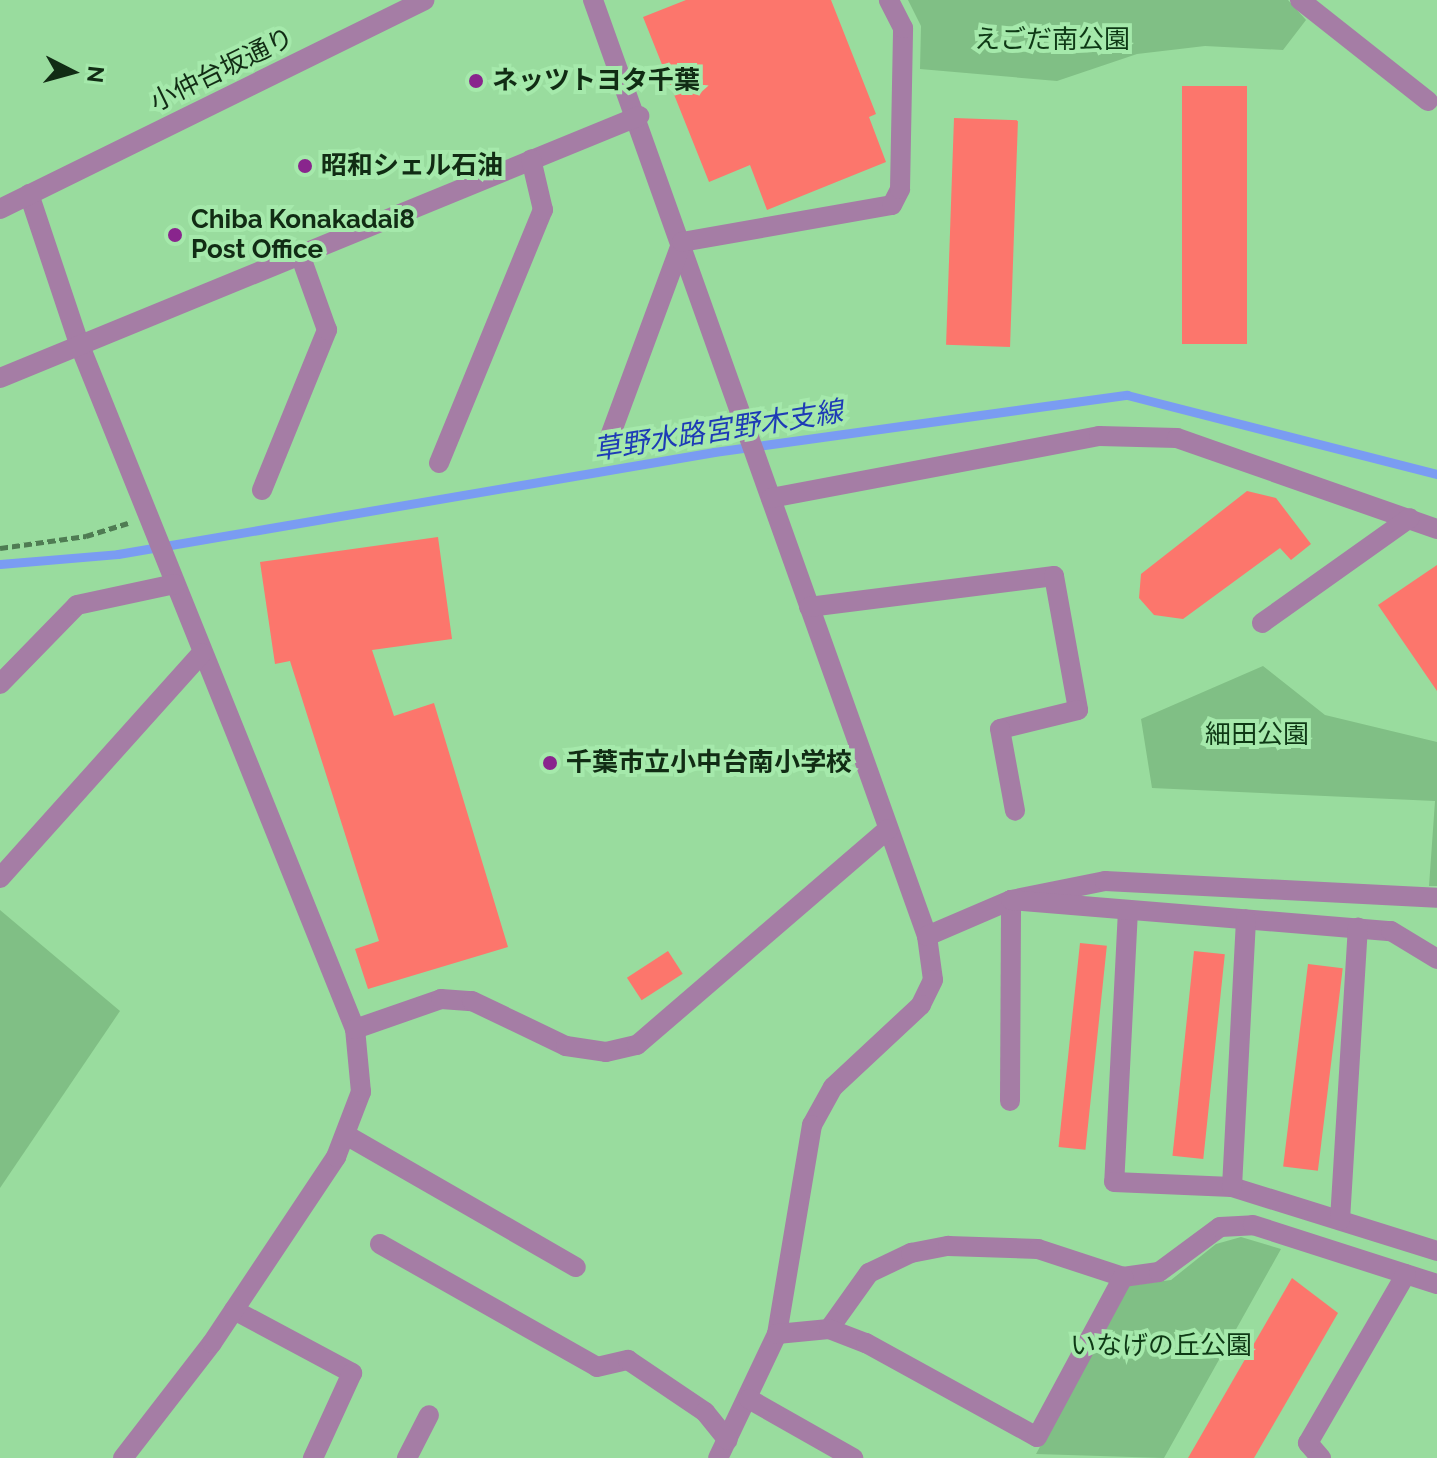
<!DOCTYPE html>
<meta charset="utf-8">
<style>
body{margin:0}
#map{position:relative;width:1437px;height:1458px;overflow:hidden;background:#99dc9e;font-family:Raleway,"Noto Sans JP",sans-serif}
div>[style]{position:absolute}
.green>*{inset:0;background:#80bf85}
.stream>*{height:9px;margin:-4.5px;padding:0 4.5px;transform-origin:4.5px;border-radius:4.5px;background:#7a9cf2}
.building>*{inset:0;background:#fc766c;transform-origin:0 0}
.path>*{height:5px;margin-top:-2.5px;transform-origin:0;background:repeating-linear-gradient(90deg,#4f7c53 0 8px,transparent 0 12px)}
.minor>*{height:20px;margin:-10px;padding:0 10px;transform-origin:10px;border-radius:10px;background:#a57da5}
.dots>*{width:22px;height:22px;translate:-50% -50%;box-sizing:border-box;border:4px solid #a5e9ab;border-radius:50%}
span{translate:-50% -50%;white-space:nowrap;text-align:center;line-height:1.15;-webkit-text-stroke:8px #a5e9ab;paint-order:stroke}
.park-label{font-size:26px;color:#0e3915}
.street-label{font-size:26px;color:#112c14}
.poi-label{font-size:26px;color:#112c14;font-weight:700}
.left{translate:0 -50%;text-align:left}
.water-label{font-size:28px;color:#1d3bb6;font-style:italic}
.north{position:absolute;left:32px;top:32px;width:80px;height:80px;-webkit-text-stroke:6px #a5e9ab;paint-order:stroke;rotate:96deg;font-size:22px;font-weight:700;line-height:32px;text-align:center;color:#112c14}
.north::after{content:'';display:block;margin:auto;width:28px;height:36px;background:#112c14;clip-path:polygon(50% 0,100% 100%,50% 72%,0 100%)}
</style>
<div id="map">
<div class="green">
<div style="clip-path:polygon(908px 0,1288px 0,1306px 20px,1283px 50px,1205px 46px,1137px 54px,1057px 81px,920px 69px,921px 26px)"></div>
<div style="clip-path:polygon(1263px 666px,1325px 715px,1437px 742px,1437px 886px,1429px 886px,1435px 801px,1152px 788px,1141px 719px)"></div>
<div style="clip-path:polygon(0 910px,120px 1011px,0 1188px)"></div>
<div style="clip-path:polygon(1241px 1237px,1281px 1249px,1164px 1458px,1036px 1454px,1127px 1286px,1171px 1280px,1216px 1244px)"></div>
</div>
<div class="stream">
<div style="left:0;top:564px;width:118px;rotate:-4.8deg"></div>
<div style="left:118px;top:554px;width:605px;rotate:-9.71deg"></div>
<div style="left:714px;top:452px;width:417px;rotate:-7.9deg"></div>
<div style="left:1127px;top:395px;width:320px;rotate:14.3deg"></div>
</div>
<div class="building">
<div style="clip-path:polygon(686px 0,831px 0,876px 114px,869px 117px,886px 162px,767px 210px,750px 165px,709px 182px,643px 17px)"></div>
<div style="left:1247px;top:86px;width:258px;height:65px;rotate:90deg"></div>
<div style="left:954px;top:118px;width:64px;height:227px;rotate:2deg"></div>
<div style="clip-path:polygon(1247px 491px,1276px 498px,1311px 544px,1291px 560px,1280px 548px,1183px 619px,1154px 615px,1139px 598px,1141px 574px)"></div>
<div style="clip-path:polygon(438px 537px,452px 639px,372px 650px,394px 716px,434px 703px,508px 947px,368px 989px,355px 949px,379px 941px,290px 661px,275px 664px,260px 562px)"></div>
<div style="clip-path:polygon(1437px 565px,1437px 691px,1378px 605px)"></div>
<div style="left:1080px;top:943px;width:27px;height:205px;rotate:6deg"></div>
<div style="left:668px;top:951px;width:27px;height:49px;rotate:57deg"></div>
<div style="left:1194px;top:951px;width:31px;height:206px;rotate:6deg"></div>
<div style="left:1308px;top:964px;width:35px;height:204px;rotate:7deg"></div>
<div style="clip-path:polygon(1292px 1278px,1338px 1313px,1254px 1458px,1188px 1458px)"></div>
</div>
<div class="path">
<div style="left:0;top:548px;width:87px;rotate:-7.9deg"></div>
<div style="left:86px;top:536px;width:44px;rotate:-17.2deg"></div>
</div>
<div class="minor">
<div style="left:593px;top:0;width:994px;rotate:70.36deg"></div>
<div style="left:927px;top:936px;width:44px;rotate:82.2deg"></div>
<div style="left:933px;top:980px;width:28px;rotate:116deg"></div>
<div style="left:921px;top:1005px;width:120px;rotate:137deg"></div>
<div style="left:833px;top:1087px;width:43px;rotate:118.9deg"></div>
<div style="left:812px;top:1125px;width:212px;rotate:99.5deg"></div>
<div style="left:777px;top:1334px;width:137px;rotate:115.4deg"></div>
<div style="left:1300px;top:0;width:163px;rotate:38.3deg"></div>
<div style="left:29px;top:194px;width:160px;rotate:71.5deg"></div>
<div style="left:80px;top:346px;width:736px;rotate:68.07deg"></div>
<div style="left:0;top:209px;width:473px;rotate:-26.2deg"></div>
<div style="left:0;top:378px;width:691px;rotate:-22.29deg"></div>
<div style="left:609px;top:439px;width:210px;rotate:-69.7deg"></div>
<div style="left:682px;top:242px;width:213px;rotate:-10deg"></div>
<div style="left:892px;top:205px;width:18px;rotate:-63deg"></div>
<div style="left:900px;top:189px;width:161px;rotate:-88.9deg"></div>
<div style="left:903px;top:28px;width:31px;rotate:-117deg"></div>
<div style="left:439px;top:463px;width:274px;rotate:-67.7deg"></div>
<div style="left:543px;top:210px;width:52px;rotate:-103.2deg"></div>
<div style="left:262px;top:490px;width:173px;rotate:-67.9deg"></div>
<div style="left:327px;top:330px;width:83px;rotate:-109.7deg"></div>
<div style="left:771px;top:498px;width:334px;rotate:-10.7deg"></div>
<div style="left:1099px;top:436px;width:78px;rotate:1.5deg"></div>
<div style="left:1177px;top:438px;width:275px;rotate:19.3deg"></div>
<div style="left:809px;top:607px;width:247px;rotate:-7.2deg"></div>
<div style="left:1054px;top:576px;width:136px;rotate:79.8deg"></div>
<div style="left:1078px;top:710px;width:80px;rotate:166.3deg"></div>
<div style="left:1000px;top:729px;width:83px;rotate:79.6deg"></div>
<div style="left:1262px;top:623px;width:181px;rotate:-35.4deg"></div>
<div style="left:0;top:684px;width:110px;rotate:-45.7deg"></div>
<div style="left:77px;top:605px;width:100px;rotate:-12.1deg"></div>
<div style="left:0;top:878px;width:302px;rotate:-48.1deg"></div>
<div style="left:1128px;top:910px;width:272px;rotate:92.9deg"></div>
<div style="left:1114px;top:1182px;width:118px;rotate:2.4deg"></div>
<div style="left:1232px;top:1187px;width:215px;rotate:17.3deg"></div>
<div style="left:927px;top:936px;width:91px;rotate:-23.2deg"></div>
<div style="left:1011px;top:900px;width:96px;rotate:-11.4deg"></div>
<div style="left:1105px;top:881px;width:332px;rotate:2.9deg"></div>
<div style="left:1010px;top:1101px;width:201px;rotate:-89.7deg"></div>
<div style="left:1011px;top:900px;width:381px;rotate:4.7deg"></div>
<div style="left:1391px;top:931px;width:54px;rotate:31.3deg"></div>
<div style="left:346px;top:1135px;width:265px;rotate:29.9deg"></div>
<div style="left:1232px;top:1187px;width:268px;rotate:-87deg"></div>
<div style="left:1340px;top:1220px;width:293px;rotate:-86.5deg"></div>
<div style="left:380px;top:1244px;width:249px;rotate:29.5deg"></div>
<div style="left:597px;top:1367px;width:32px;rotate:-13deg"></div>
<div style="left:628px;top:1360px;width:93px;rotate:34deg"></div>
<div style="left:705px;top:1412px;width:36px;rotate:51deg"></div>
<div style="left:234px;top:1310px;width:134px;rotate:28.1deg"></div>
<div style="left:352px;top:1373px;width:94px;rotate:114.6deg"></div>
<div style="left:829px;top:1329px;width:69px;rotate:-54.5deg"></div>
<div style="left:869px;top:1273px;width:47px;rotate:-25.5deg"></div>
<div style="left:911px;top:1253px;width:38px;rotate:-11deg"></div>
<div style="left:948px;top:1246px;width:90px;rotate:1.9deg"></div>
<div style="left:1038px;top:1249px;width:89px;rotate:18.2deg"></div>
<div style="left:1123px;top:1277px;width:36px;rotate:-8deg"></div>
<div style="left:1159px;top:1272px;width:76px;rotate:-36.4deg"></div>
<div style="left:1220px;top:1227px;width:33px;rotate:-3deg"></div>
<div style="left:1253px;top:1225px;width:193px;rotate:17.8deg"></div>
<div style="left:777px;top:1334px;width:52px;rotate:-5.5deg"></div>
<div style="left:829px;top:1329px;width:40px;rotate:21deg"></div>
<div style="left:866px;top:1343px;width:195px;rotate:28.8deg"></div>
<div style="left:1037px;top:1437px;width:182px;rotate:-61.7deg"></div>
<div style="left:749px;top:1399px;width:120px;rotate:29.6deg"></div>
<div style="left:123px;top:1458px;width:145px;rotate:-52.3deg"></div>
<div style="left:212px;top:1343px;width:224px;rotate:-56.3deg"></div>
<div style="left:336px;top:1157px;width:70px;rotate:-69deg"></div>
<div style="left:361px;top:1092px;width:63px;rotate:-95.4deg"></div>
<div style="left:355px;top:1029px;width:91px;rotate:-19.2deg"></div>
<div style="left:441px;top:999px;width:31px;rotate:4deg"></div>
<div style="left:472px;top:1001px;width:104px;rotate:25.6deg"></div>
<div style="left:566px;top:1046px;width:40px;rotate:8.5deg"></div>
<div style="left:606px;top:1052px;width:32px;rotate:-13deg"></div>
<div style="left:637px;top:1045px;width:331px;rotate:-40.7deg"></div>
<div style="left:407px;top:1458px;width:48px;rotate:-62.9deg"></div>
<div style="left:1321px;top:1458px;width:20px;rotate:-131deg"></div>
<div style="left:1308px;top:1443px;width:195px;rotate:-59.9deg"></div>
</div>
<div class="dots">
<div style="left:476px;top:81px;background:#89258d"></div>
<div style="left:305px;top:166px;background:#89258d"></div>
<div style="left:175px;top:235px;background:#89258d"></div>
<div style="left:550px;top:763px;background:#89258d"></div>
</div>
<div class="park-label">
<span style="left:1052px;top:40px">えごだ南公園</span>
<span style="left:1257px;top:735px">細田公園</span>
<span style="left:1161px;top:1346px">いなげの丘公園</span>
</div>
<div class="street-label">
<span style="left:222px;top:70px;rotate:-26deg">小仲台坂通り</span>
</div>
<div class="poi-label">
<span class="left" style="left:492px;top:81px">ネッツトヨタ千葉</span>
<span class="left" style="left:321px;top:166px">昭和シェル石油</span>
<span class="left" style="left:191px;top:235px">Chiba Konakadai8<br>Post Office</span>
<span class="left" style="left:566px;top:763px">千葉市立小中台南小学校</span>
</div>
<div class="water-label">
<span style="left:718px;top:431px;rotate:-9deg">草野水路宮野木支線</span>
</div>
<div class="north">N</div>
</div>
